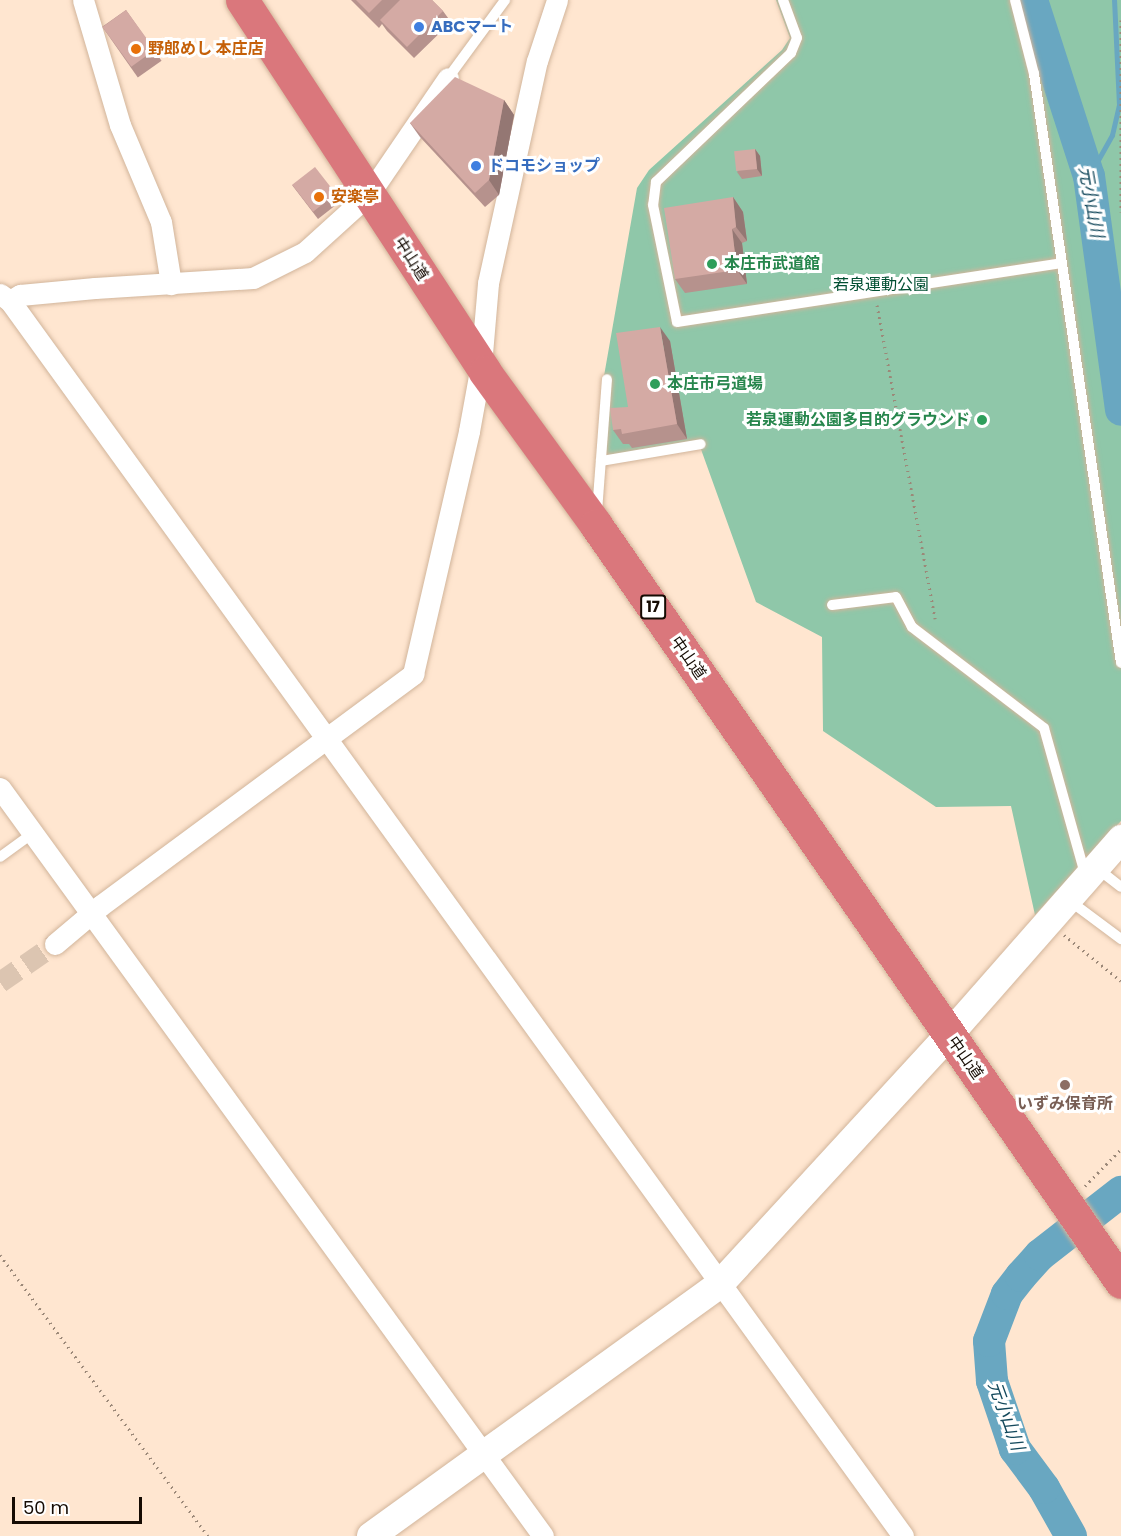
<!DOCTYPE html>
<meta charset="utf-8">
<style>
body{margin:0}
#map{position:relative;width:1121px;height:1536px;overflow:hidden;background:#ffe6d0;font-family:Poppins,"Noto Sans JP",sans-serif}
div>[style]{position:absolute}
.green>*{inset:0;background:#8fc7a9}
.stream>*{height:5px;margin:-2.5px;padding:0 2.5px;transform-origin:2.5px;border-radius:2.5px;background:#69a7c1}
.river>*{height:32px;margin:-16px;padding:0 16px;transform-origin:16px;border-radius:16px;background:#69a7c1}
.street-tunnel>*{height:21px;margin-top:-10.5px;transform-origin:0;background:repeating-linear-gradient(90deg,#dcc5b1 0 21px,transparent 0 31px)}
.path>*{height:3px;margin-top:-1.5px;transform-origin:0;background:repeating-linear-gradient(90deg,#9b8878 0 1.5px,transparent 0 6px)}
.roads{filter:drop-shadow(0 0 2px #d2b59b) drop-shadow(0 0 2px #d2b59b)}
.lane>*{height:10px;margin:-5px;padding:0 5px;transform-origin:5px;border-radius:5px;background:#fff}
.street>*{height:21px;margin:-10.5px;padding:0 10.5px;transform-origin:10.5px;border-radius:10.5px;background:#fff}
.secondary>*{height:28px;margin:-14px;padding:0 14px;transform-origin:14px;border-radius:14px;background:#fff}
.highway>*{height:33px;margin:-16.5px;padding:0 16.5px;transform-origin:16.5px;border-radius:16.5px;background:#da777c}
.wall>*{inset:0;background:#b6928d;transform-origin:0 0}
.shaded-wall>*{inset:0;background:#947773}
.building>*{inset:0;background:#d4aaa4;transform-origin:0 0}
.dots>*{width:16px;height:16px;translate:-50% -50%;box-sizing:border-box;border:3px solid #fff;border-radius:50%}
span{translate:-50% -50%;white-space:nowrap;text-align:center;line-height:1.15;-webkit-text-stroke:6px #fff;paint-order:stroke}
.shield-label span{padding:2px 4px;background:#fff;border:2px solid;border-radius:4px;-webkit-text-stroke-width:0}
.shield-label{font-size:15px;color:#150b03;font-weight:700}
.shop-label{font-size:16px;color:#366cbe;font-weight:700}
.left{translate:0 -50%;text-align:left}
.food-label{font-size:16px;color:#c56008;font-weight:700}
.street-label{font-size:16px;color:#150b03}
.leisure-label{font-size:16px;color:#27864d;font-weight:700}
.right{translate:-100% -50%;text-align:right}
.park-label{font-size:16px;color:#014f32}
.education-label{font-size:16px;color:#785e54;font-weight:700}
.water-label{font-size:18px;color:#14495c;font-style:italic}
.scale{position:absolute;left:12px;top:1497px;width:130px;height:27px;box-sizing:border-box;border:3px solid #150b03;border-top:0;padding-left:8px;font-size:18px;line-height:21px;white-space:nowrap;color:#150b03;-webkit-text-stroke:4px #fff;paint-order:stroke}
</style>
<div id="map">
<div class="green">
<div style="clip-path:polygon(776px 0,1121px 0,1121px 821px,1035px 915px,1011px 806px,936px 807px,823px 731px,822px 637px,756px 602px,698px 441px,604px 458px,604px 376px,637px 188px,649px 170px,782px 50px,790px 38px)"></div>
</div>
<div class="stream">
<div style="left:1089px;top:176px;width:47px;rotate:-60.7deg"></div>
<div style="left:1112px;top:135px;width:31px;rotate:-77deg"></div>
<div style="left:1119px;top:105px;width:105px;rotate:-92.7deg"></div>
</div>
<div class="river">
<div style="left:1032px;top:0;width:185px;rotate:72.1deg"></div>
<div style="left:1089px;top:176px;width:236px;rotate:82.2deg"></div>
<div style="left:1071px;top:1536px;width:55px;rotate:-119.4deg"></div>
<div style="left:1044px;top:1488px;width:49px;rotate:-126.6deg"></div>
<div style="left:1015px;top:1449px;width:72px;rotate:-108.7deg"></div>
<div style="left:992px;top:1381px;width:40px;rotate:-94.3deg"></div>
<div style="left:989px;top:1341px;width:50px;rotate:-69deg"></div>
<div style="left:1007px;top:1294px;width:23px;rotate:-52deg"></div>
<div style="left:1021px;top:1276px;width:28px;rotate:-48deg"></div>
<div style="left:1040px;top:1255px;width:103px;rotate:-37.9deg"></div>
</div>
<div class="street-tunnel">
<div style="left:0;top:982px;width:67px;rotate:-34.6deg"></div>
</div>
<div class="path">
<div style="left:1121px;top:20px;width:192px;rotate:90deg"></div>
<div style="left:877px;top:305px;width:319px;rotate:79.5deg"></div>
<div style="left:1064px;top:935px;width:73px;rotate:38.9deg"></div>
<div style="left:1085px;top:1186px;width:52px;rotate:-45.8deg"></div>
<div style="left:0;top:1255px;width:350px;rotate:53.5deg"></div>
</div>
<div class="roads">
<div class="lane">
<div style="left:783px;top:0;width:40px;rotate:69.8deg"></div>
<div style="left:797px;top:38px;width:16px;rotate:112deg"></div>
<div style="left:791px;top:53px;width:187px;rotate:136.3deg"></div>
<div style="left:656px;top:182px;width:23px;rotate:97deg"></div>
<div style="left:653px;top:205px;width:119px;rotate:78.4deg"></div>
<div style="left:677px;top:322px;width:389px;rotate:-8.7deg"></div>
<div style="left:1015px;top:0;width:76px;rotate:75.6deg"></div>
<div style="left:1034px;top:74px;width:595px;rotate:81.6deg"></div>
<div style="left:448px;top:78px;width:97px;rotate:-53.8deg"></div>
<div style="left:601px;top:461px;width:101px;rotate:-9.6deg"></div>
<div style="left:597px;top:512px;width:133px;rotate:-85.7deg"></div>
<div style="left:832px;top:605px;width:64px;rotate:-7.1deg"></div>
<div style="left:896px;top:597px;width:34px;rotate:62deg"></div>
<div style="left:912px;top:627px;width:166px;rotate:37.4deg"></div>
<div style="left:1044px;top:728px;width:152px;rotate:74.3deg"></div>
<div style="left:0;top:857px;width:41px;rotate:-36deg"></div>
<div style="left:1098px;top:869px;width:29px;rotate:38deg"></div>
<div style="left:1070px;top:901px;width:64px;rotate:36.7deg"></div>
</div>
<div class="street">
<div style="left:83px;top:0;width:130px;rotate:73.5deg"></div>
<div style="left:120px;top:125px;width:105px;rotate:67.1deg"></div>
<div style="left:161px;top:222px;width:63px;rotate:80.8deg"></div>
<div style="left:0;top:294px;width:12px;rotate:35deg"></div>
<div style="left:10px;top:301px;width:1524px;rotate:54.13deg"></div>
<div style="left:10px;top:301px;width:12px;rotate:-31deg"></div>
<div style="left:20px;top:295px;width:75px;rotate:-5.3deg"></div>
<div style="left:95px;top:288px;width:158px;rotate:-3.6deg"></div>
<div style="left:253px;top:278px;width:58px;rotate:-26.6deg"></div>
<div style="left:305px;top:252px;width:86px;rotate:-42.2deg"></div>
<div style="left:369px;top:194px;width:140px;rotate:-55.7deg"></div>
<div style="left:0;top:788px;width:924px;rotate:54.02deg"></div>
<div style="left:55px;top:944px;width:59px;rotate:-40.2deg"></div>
<div style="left:100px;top:906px;width:390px;rotate:-36.5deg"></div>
<div style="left:413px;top:674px;width:249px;rotate:-77deg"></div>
<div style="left:469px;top:431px;width:67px;rotate:-79.7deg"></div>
<div style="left:481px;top:365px;width:82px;rotate:-85.1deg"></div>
<div style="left:488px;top:283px;width:227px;rotate:-77.6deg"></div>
<div style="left:537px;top:61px;width:64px;rotate:-71.8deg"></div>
</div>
<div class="secondary">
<div style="left:371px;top:1536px;width:430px;rotate:-35.8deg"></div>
<div style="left:720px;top:1284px;width:338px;rotate:-47.4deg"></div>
<div style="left:949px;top:1035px;width:261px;rotate:-48.7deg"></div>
</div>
<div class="highway">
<div style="left:242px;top:0;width:444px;rotate:56.8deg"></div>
<div style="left:485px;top:372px;width:189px;rotate:54deg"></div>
<div style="left:596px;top:525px;width:921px;rotate:55.26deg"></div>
</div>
</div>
<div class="wall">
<div style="clip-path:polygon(351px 0,432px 0,443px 11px,451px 22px,414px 58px,387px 31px,382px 24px,379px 28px)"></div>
<div style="left:126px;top:10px;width:62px;height:29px;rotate:55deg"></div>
<div style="clip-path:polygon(504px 100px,514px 115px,499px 195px,485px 207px,420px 137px,410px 123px)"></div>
<div style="clip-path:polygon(755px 149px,760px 156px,762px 176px,742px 179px,737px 172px)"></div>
<div style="clip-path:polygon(292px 185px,336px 194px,341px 201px,318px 219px)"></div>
<div style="clip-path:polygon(733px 197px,743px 212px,747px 241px,742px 243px,747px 284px,685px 293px,675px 279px)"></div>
<div style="clip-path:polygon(670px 341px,687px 439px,632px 448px,629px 444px,623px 444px,613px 430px)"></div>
</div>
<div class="shaded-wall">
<div style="clip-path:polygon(504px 100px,514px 115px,499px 195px,489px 180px)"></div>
<div style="clip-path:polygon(755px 149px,760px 156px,762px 176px,757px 169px)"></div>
<div style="clip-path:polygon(733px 197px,743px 212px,747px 241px,736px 227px)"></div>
<div style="clip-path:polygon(732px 229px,742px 243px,747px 284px,737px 270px)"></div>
<div style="clip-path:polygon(660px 327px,670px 341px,687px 439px,677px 424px)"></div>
</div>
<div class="building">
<div style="clip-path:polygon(356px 0,382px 0,369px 13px)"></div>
<div style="clip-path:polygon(400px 0,432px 0,443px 11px,407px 47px,380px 20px)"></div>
<div style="left:126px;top:10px;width:49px;height:29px;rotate:54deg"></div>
<div style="clip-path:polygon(455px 77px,504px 100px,489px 180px,475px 193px,410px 123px)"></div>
<div style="left:755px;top:149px;width:20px;height:21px;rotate:84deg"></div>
<div style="left:315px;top:167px;width:34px;height:29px;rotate:52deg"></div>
<div style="clip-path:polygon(733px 197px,736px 227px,732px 229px,737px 270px,675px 279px,664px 208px)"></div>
<div style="clip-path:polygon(660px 327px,677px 424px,622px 434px,621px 429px,613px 430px,610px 408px,628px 407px,616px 333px)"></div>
</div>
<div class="dots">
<div style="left:419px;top:27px;background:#3f7fe0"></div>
<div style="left:136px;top:49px;background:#e8710a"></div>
<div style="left:476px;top:166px;background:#3f7fe0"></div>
<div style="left:319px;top:197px;background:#e8710a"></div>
<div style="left:712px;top:264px;background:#2e9e5b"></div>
<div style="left:655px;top:384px;background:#2e9e5b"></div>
<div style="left:982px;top:420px;background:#2e9e5b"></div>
<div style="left:1065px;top:1085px;background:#8d6e63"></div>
</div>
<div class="shield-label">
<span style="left:653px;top:607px">17</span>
</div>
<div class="shop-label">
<span class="left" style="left:431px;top:27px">ABCマート</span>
<span class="left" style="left:488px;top:166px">ドコモショップ</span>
</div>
<div class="food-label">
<span class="left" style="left:148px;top:49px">野郎めし 本庄店</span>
<span class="left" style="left:331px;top:197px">安楽亭</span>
</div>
<div class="street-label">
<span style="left:411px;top:259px;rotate:57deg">中山道</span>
<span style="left:688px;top:658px;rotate:55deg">中山道</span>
<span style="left:965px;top:1058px;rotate:55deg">中山道</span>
</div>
<div class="leisure-label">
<span class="left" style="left:724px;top:264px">本庄市武道館</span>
<span class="left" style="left:667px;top:384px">本庄市弓道場</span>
<span class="right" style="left:970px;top:420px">若泉運動公園多目的グラウンド</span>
</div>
<div class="park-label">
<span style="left:881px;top:285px">若泉運動公園</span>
</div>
<div class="education-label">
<span style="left:1065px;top:1104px">いずみ保育所</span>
</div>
<div class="water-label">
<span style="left:1091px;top:202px;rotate:80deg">元小山川</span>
<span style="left:1006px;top:1416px;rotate:70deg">元小山川</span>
</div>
<div class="scale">50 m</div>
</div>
